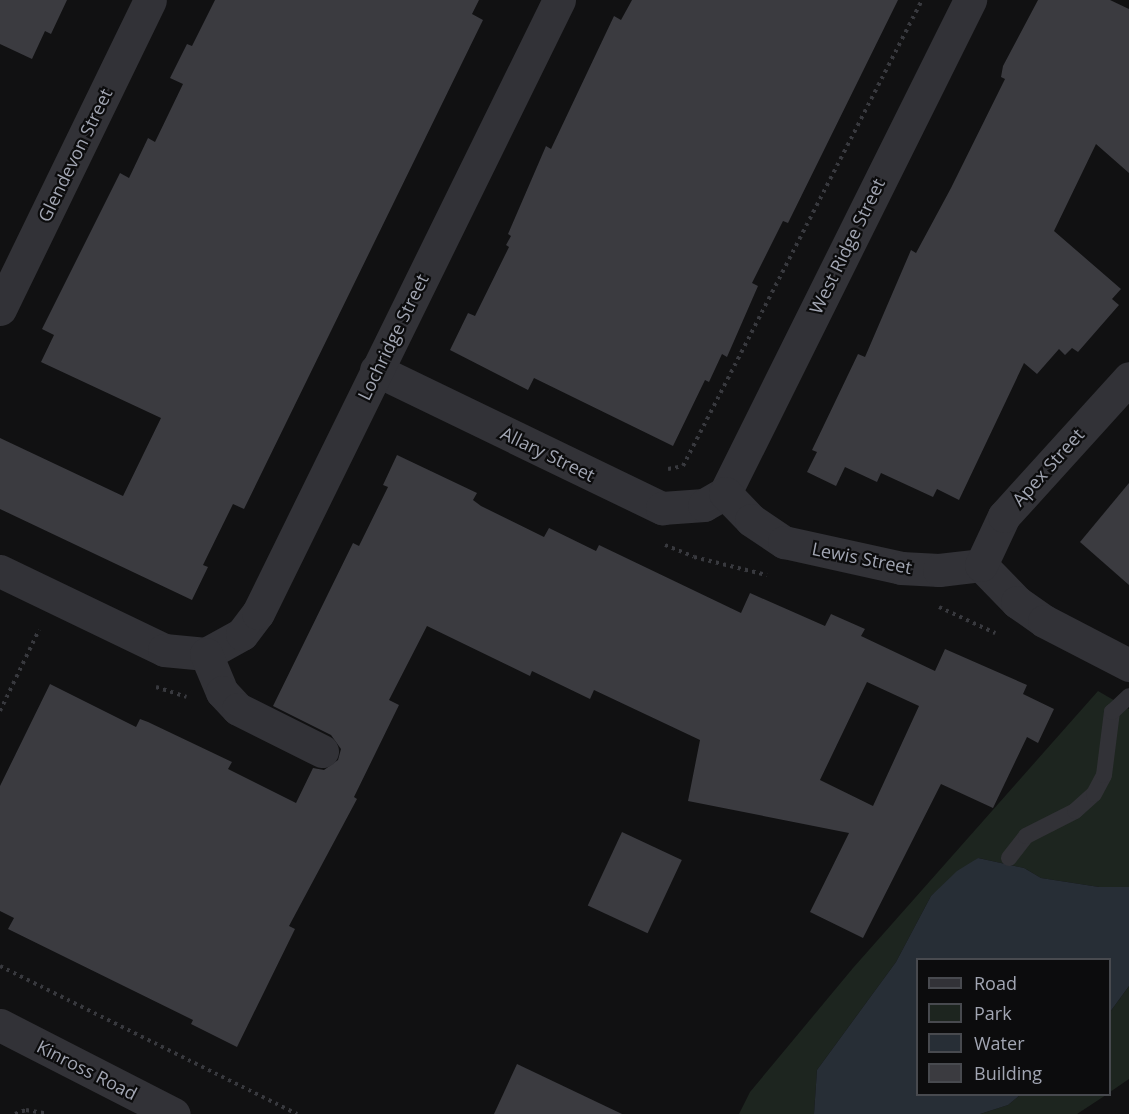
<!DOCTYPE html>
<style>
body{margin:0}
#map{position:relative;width:1129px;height:1114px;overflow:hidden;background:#111112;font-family:"Open Sans",sans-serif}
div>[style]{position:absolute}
.green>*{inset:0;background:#1d251f}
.water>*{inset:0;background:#272e36}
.building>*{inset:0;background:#3b3b40;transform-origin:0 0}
.path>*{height:4px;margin-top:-2px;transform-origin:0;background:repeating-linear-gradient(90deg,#38393e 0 3px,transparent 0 7.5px)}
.service>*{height:16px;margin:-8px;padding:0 8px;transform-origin:8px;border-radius:8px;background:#323237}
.minor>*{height:33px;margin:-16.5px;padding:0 16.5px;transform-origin:16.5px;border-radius:16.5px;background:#323237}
.tertiary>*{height:33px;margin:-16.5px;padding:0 16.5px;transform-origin:16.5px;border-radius:16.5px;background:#323237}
span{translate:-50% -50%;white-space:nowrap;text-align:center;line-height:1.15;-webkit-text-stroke:4.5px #0c0c0d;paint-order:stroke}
.street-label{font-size:18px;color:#a2a6b3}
.legend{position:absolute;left:916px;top:958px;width:195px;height:138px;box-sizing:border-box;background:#0c0c0d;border:2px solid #484a4f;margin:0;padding:8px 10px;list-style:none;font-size:18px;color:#a2a6b3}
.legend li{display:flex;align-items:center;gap:12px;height:30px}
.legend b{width:30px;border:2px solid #484a4f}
</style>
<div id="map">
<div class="green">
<div style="clip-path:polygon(1098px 691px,1129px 709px,1129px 887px,1099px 887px,1041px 878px,1024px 868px,978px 858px,931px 896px,896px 962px,817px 1070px,814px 1114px,739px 1114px,750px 1092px,853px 968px)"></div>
<div style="clip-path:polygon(1129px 986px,1129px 1079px,1110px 1092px,1110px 1012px)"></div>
<div style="clip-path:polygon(1020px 1095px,1106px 1095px,1077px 1114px,980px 1114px,1008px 1105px)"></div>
</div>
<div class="water">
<div style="clip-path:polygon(978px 858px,1024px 868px,1041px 878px,1099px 887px,1129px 887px,1129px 986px,1110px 1012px,1110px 960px,918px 960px,918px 1094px,1020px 1095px,1008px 1105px,980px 1114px,814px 1114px,817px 1070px,896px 962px,931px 896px,957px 871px)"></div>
</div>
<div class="building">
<div style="clip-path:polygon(0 0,67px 0,51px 34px,45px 31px,32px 59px,0 44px)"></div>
<div style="clip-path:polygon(215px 0,479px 0,472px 14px,483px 20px,244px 509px,233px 504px,203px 565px,208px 567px,192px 600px,0 509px,0 438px,123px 496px,161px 418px,41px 362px,54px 335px,42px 329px,120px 173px,129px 178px,148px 138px,155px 142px,183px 84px,170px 78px,187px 44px,192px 46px)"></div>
<div style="clip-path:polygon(632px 0,898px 0,788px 223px,783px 221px,752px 283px,758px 286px,727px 357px,722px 354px,709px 382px,705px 380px,673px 446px,534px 378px,528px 390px,450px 350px,468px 313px,475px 316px,509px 247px,506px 245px,511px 236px,508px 234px,546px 146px,551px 149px,614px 16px,621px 20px)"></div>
<div style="clip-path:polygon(1038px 0,1110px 0,1129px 9px,1129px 173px,1096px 144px,1054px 231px,1121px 289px,1112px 299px,1119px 305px,1078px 352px,1072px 348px,1065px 355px,1059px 349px,1037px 374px,1024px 363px,959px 500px,937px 489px,933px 497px,881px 473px,877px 482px,845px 467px,836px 486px,807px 472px,817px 452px,812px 450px,858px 354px,865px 357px,911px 250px,916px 253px,951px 188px,1005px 79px,1001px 77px,1003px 66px)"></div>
<div style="clip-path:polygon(evenodd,397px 455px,477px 493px,473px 500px,481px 506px,544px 537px,549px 528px,596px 551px,599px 545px,741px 613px,750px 593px,825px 626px,831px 614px,865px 629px,861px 636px,935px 671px,945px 649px,1027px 685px,1023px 694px,1054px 709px,1038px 743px,1027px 737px,993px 808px,941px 784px,863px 938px,810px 912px,849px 833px,688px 801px,700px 740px,594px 690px,590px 699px,532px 671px,530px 676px,427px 626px,389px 700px,399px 705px,354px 797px,357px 799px,289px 926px,295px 929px,237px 1047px,191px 1024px,193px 1020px,8px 929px,14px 918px,0 911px,0 786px,50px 684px,136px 727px,140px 719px,148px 722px,232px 762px,228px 769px,296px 803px,313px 768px,324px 770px,338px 760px,341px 749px,331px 735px,273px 706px,353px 543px,359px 546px,388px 487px,383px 485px,397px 455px,867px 682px,919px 706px,873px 806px,820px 780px,867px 682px)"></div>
<div style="clip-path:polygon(1129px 483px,1129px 585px,1080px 542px)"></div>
<div style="left:622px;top:832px;width:66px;height:81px;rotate:25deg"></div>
<div style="clip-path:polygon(517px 1064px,622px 1114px,494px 1114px)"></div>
</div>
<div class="path">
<div style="left:668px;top:469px;width:15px;rotate:-11deg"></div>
<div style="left:683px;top:466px;width:524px;rotate:-62.85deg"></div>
<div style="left:665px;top:545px;width:31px;rotate:22deg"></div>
<div style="left:694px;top:557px;width:75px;rotate:13.9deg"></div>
<div style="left:939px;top:607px;width:62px;rotate:24.9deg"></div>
<div style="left:156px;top:687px;width:32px;rotate:18deg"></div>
<div style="left:0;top:711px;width:90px;rotate:-64.3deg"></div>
<div style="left:0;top:966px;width:332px;rotate:26.5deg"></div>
<div style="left:15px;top:1114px;width:12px;rotate:-20deg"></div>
<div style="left:26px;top:1110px;width:22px;rotate:10deg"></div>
</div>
<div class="service">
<div style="left:1009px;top:858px;width:28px;rotate:-52deg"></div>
<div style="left:1026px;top:836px;width:55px;rotate:-27deg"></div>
<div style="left:1075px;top:811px;width:25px;rotate:-42deg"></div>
<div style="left:1094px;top:794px;width:21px;rotate:-62deg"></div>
<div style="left:1104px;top:775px;width:64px;rotate:-82.8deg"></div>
<div style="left:1112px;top:712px;width:23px;rotate:-43deg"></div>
</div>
<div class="minor">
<div style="left:0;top:309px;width:343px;rotate:-64.1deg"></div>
<div style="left:376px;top:370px;width:318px;rotate:25.8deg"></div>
<div style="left:662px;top:508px;width:42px;rotate:-4.1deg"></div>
<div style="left:704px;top:505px;width:24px;rotate:-30deg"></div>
<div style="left:725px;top:493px;width:551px;rotate:-63.57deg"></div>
<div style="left:725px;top:493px;width:37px;rotate:46deg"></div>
<div style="left:751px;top:520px;width:40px;rotate:34deg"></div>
<div style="left:784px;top:542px;width:120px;rotate:12.5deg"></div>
<div style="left:901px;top:568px;width:38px;rotate:3deg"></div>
<div style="left:939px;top:570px;width:42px;rotate:-6.8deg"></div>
<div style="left:981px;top:565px;width:52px;rotate:45.8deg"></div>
<div style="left:1017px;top:602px;width:33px;rotate:35deg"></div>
<div style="left:1044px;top:621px;width:96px;rotate:27.4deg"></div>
<div style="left:981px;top:565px;width:54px;rotate:-64.9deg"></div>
<div style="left:1004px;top:516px;width:186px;rotate:-47.8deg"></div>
<div style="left:0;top:571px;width:182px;rotate:25.7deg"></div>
<div style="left:164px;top:650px;width:42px;rotate:5.4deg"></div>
<div style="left:206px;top:654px;width:41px;rotate:-29.1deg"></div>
<div style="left:242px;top:634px;width:26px;rotate:-53deg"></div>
<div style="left:258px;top:613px;width:683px;rotate:-63.85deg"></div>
<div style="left:206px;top:654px;width:41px;rotate:67.2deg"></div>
<div style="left:222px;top:692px;width:23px;rotate:47deg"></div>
<div style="left:238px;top:709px;width:94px;rotate:26.6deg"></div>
</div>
<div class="tertiary">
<div style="left:0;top:1025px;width:195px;rotate:27.1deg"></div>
</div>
<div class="street-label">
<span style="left:75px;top:155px;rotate:-64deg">Glendevon Street</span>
<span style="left:847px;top:246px;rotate:-64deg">West Ridge Street</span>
<span style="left:393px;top:337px;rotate:-64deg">Lochridge Street</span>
<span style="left:548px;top:454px;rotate:26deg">Allary Street</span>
<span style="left:1048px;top:467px;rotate:-48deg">Apex Street</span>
<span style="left:862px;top:558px;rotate:11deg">Lewis Street</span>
<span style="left:87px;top:1070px;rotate:27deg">Kinross Road</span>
</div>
<ul class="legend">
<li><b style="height:8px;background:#323237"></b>Road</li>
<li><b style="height:16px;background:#1d251f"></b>Park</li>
<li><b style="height:16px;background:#272e36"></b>Water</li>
<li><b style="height:16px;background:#3b3b40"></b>Building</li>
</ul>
</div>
